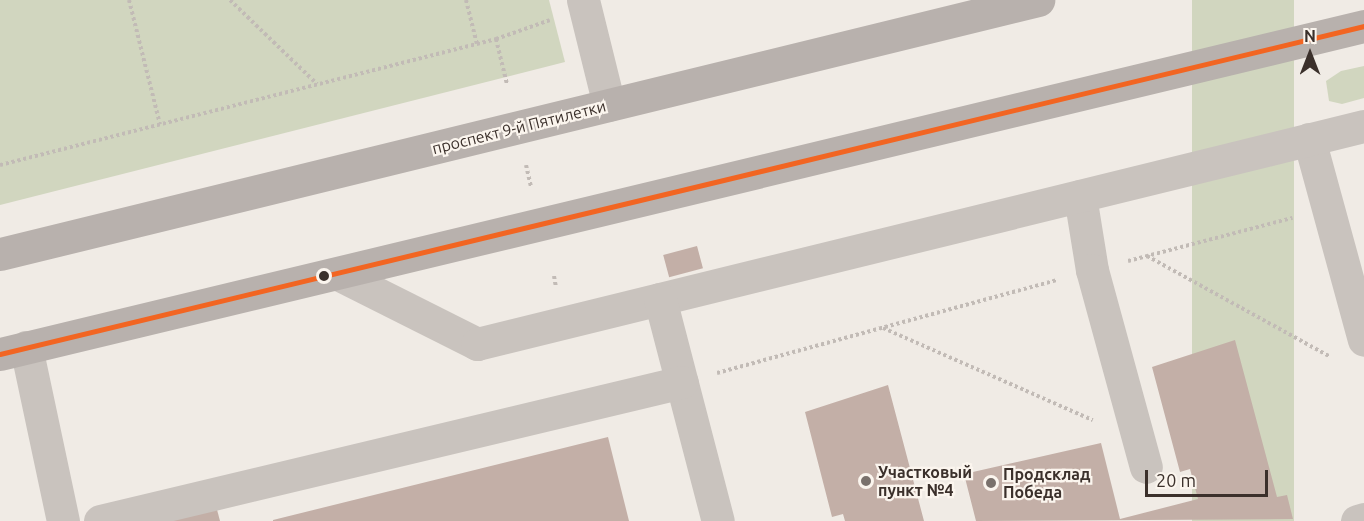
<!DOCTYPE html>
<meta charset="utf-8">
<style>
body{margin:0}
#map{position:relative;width:1364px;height:521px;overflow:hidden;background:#f0ebe5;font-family:Ubuntu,sans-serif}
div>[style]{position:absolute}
.green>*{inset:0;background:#d1d6bf;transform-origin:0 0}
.building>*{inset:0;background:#c3afa7;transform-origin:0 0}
.path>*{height:4px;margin-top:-2px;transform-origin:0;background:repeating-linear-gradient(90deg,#c2bbb6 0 3px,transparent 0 6px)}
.minor>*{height:33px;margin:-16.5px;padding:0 16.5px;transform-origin:16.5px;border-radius:16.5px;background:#c9c3be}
.major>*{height:33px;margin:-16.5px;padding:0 16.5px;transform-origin:16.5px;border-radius:16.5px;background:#b8b1ad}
.bus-1>*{height:4.5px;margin:-2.25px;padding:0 2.25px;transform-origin:2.25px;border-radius:2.25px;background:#f26522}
.dots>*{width:16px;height:16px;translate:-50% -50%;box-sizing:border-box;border:3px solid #fbf5ee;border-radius:50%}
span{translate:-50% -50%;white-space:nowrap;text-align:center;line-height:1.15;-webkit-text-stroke:4.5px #fbf5ee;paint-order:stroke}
.street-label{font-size:16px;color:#3b302b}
.poi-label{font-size:16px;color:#3b302b;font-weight:700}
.left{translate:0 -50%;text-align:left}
.north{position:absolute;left:1280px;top:24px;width:60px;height:60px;-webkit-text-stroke:4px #fbf5ee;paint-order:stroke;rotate:0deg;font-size:16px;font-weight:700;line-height:24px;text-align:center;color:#3b302b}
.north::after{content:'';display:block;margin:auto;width:21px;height:27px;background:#3b302b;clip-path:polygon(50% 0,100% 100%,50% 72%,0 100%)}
.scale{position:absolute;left:1145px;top:470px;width:123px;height:27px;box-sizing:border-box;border:3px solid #3b302b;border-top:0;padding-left:8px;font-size:18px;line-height:21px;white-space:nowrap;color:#3b302b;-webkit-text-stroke:4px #fbf5ee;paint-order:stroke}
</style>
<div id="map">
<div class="green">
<div style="clip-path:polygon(0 0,549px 0,565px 62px,0 205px)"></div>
<div style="left:1192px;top:0;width:102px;height:1227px"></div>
<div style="clip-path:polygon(1364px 66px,1364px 98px,1342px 104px,1329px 101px,1326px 81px,1341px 71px)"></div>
</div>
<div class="building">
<div style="left:697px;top:246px;width:23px;height:35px;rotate:75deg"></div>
<div style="clip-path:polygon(1235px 340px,1277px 497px,1287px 495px,1293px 519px,976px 521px,964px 474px,1101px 443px,1120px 519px,1198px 499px,1190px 469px,1180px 472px,1152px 367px)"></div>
<div style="clip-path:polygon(888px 385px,924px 521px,845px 521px,843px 514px,832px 517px,805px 412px)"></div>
<div style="clip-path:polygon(608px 437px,629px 521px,273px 521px,273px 520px)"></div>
<div style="clip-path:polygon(215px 502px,220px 521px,139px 521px)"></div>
</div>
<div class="path">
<div style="left:129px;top:0;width:128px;rotate:76deg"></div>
<div style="left:230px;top:0;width:121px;rotate:44deg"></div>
<div style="left:466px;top:0;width:45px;rotate:76deg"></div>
<div style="left:496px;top:39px;width:46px;rotate:76.3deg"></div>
<div style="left:0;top:165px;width:512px;rotate:-14.25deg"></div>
<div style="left:496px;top:39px;width:57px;rotate:-19.4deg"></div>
<div style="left:526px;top:165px;width:22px;rotate:77deg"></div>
<div style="left:1147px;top:256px;width:208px;rotate:28.8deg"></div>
<div style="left:1128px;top:261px;width:170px;rotate:-14.7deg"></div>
<div style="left:554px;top:276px;width:11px;rotate:80deg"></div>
<div style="left:883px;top:328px;width:229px;rotate:23.7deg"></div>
<div style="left:717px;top:373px;width:352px;rotate:-15.3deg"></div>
</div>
<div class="minor">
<div style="left:583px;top:0;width:108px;rotate:76.1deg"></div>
<div style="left:1309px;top:139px;width:208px;rotate:74.7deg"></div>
<div style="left:1080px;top:196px;width:75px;rotate:80.8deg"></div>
<div style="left:1092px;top:270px;width:204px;rotate:74.7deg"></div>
<div style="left:338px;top:274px;width:156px;rotate:26.7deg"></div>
<div style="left:477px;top:344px;width:913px;rotate:-13.81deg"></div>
<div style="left:660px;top:299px;width:229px;rotate:75.4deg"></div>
<div style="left:26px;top:347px;width:178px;rotate:78deg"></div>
<div style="left:100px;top:521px;width:598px;rotate:-13.43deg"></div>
<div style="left:1357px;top:521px;width:7px;rotate:-16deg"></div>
</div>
<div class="major">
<div style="left:0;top:254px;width:1069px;rotate:-13.75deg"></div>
<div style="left:0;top:354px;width:1403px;rotate:-13.52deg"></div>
</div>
<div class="bus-1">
<div style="left:0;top:354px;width:1403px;rotate:-13.52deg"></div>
</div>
<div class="dots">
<div style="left:324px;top:276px;background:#3b302b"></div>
<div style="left:866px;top:481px;background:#7a716c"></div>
<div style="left:991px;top:483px;background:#7a716c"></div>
</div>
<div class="street-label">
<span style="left:519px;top:127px;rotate:-14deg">проспект 9-й Пятилетки</span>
</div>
<div class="poi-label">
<span class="left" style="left:878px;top:481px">Участковый<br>пункт №4</span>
<span class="left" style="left:1003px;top:483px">Продсклад<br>Победа</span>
</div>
<div class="north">N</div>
<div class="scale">20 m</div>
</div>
